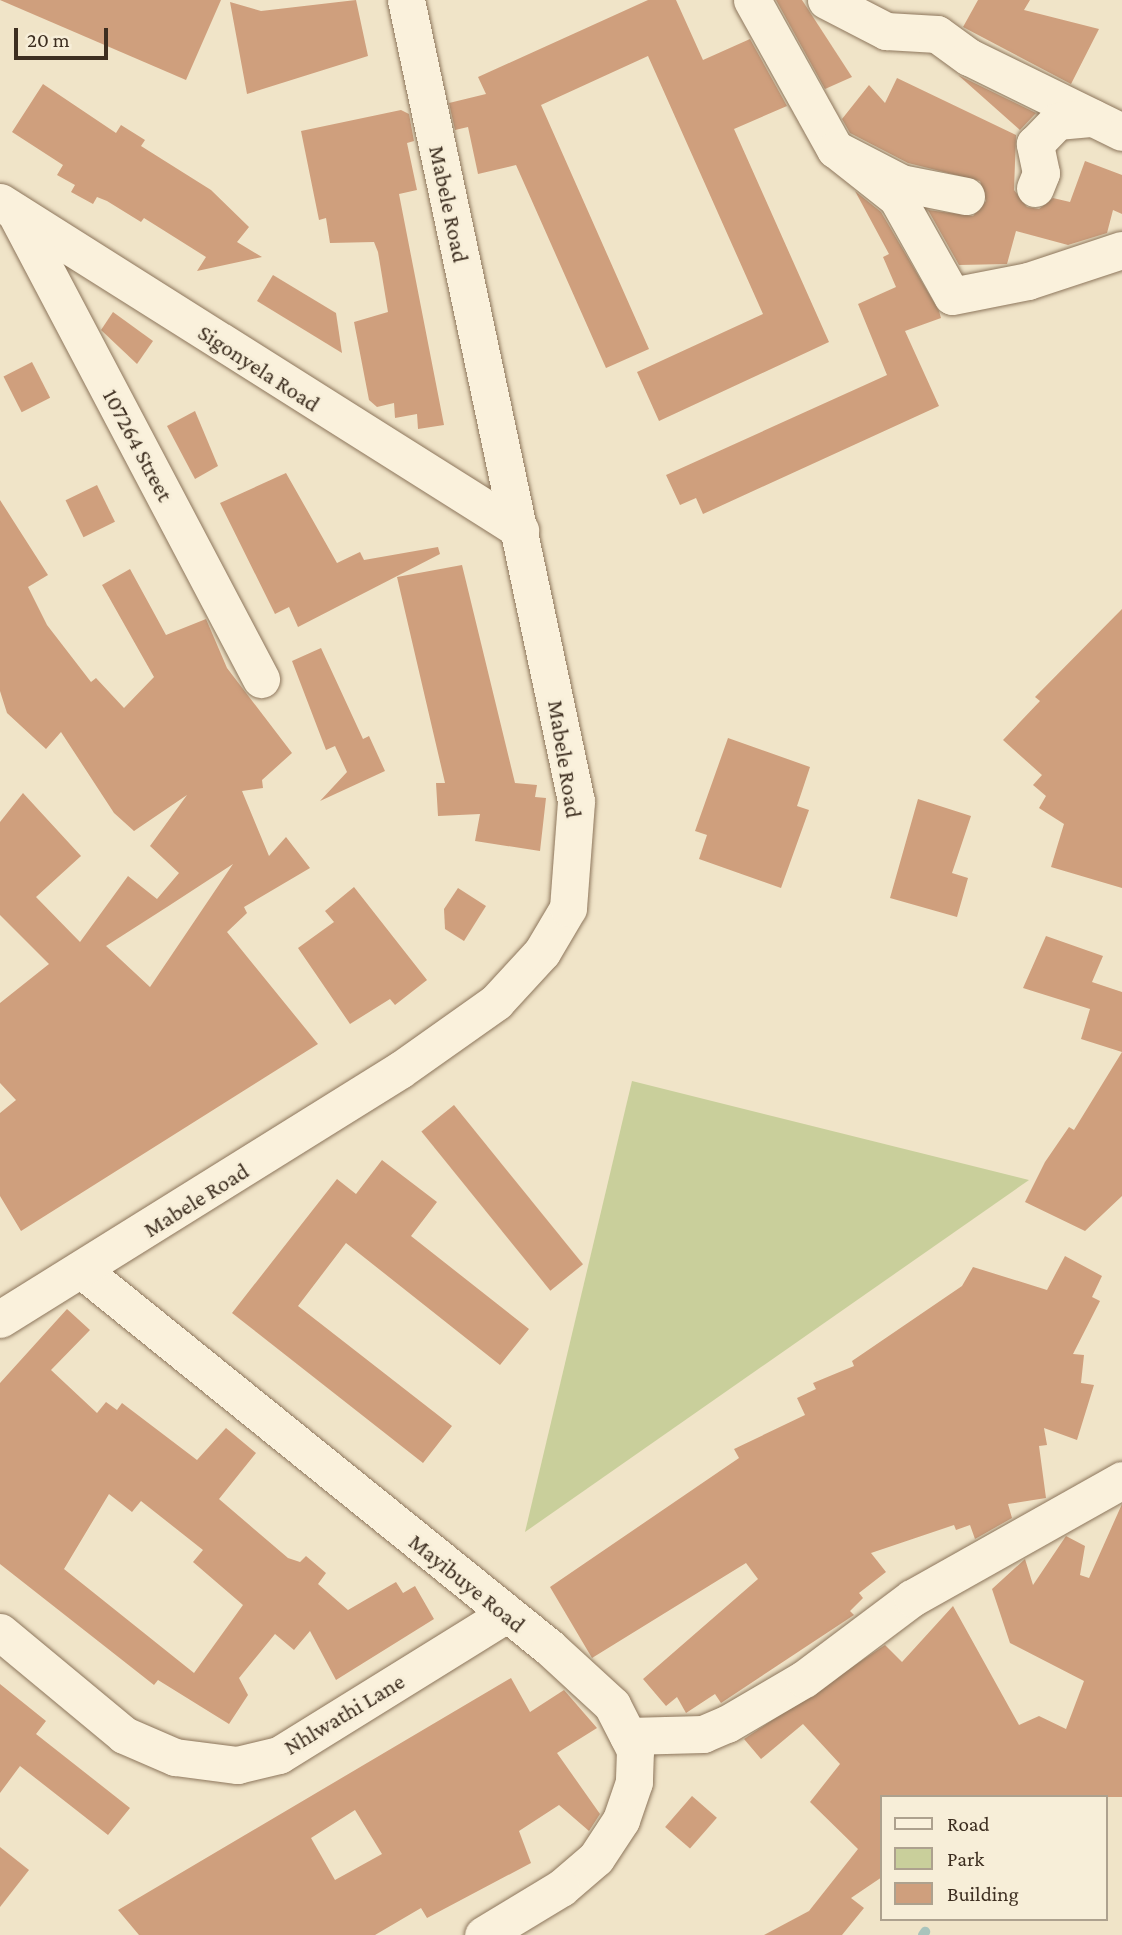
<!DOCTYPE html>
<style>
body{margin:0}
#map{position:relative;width:1122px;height:1935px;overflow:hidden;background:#f0e4c8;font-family:"Crimson Pro",serif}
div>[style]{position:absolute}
.green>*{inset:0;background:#c9cf9b}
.stream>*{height:10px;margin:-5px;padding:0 5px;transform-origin:5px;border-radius:5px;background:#a9c4bc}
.building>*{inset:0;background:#cf9f7d;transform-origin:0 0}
.roads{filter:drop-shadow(0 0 2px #8d765c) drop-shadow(0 0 2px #8d765c)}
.minor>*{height:37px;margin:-18.5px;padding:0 18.5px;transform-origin:18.5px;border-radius:18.5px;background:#faf1dc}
span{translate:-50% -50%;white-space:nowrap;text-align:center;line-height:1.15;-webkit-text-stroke:5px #f7eed8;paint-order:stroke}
.street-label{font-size:23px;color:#3d2e20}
.legend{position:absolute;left:880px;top:1795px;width:228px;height:126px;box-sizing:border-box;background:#f7eed8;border:2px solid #ada18e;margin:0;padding:9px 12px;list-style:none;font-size:21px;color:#3d2e20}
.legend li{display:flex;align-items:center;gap:14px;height:35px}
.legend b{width:35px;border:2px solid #ada18e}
.scale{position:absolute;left:14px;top:28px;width:94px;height:32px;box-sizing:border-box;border:4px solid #3d2e20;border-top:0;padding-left:9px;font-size:21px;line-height:24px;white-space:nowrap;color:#3d2e20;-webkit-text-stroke:5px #f7eed8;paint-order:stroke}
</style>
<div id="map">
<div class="green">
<div style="clip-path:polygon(632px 1081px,1029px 1180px,525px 1532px)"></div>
</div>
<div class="stream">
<div style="left:923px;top:1935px;width:4px;rotate:-56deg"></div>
</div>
<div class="building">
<div style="clip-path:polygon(0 0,221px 0,186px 80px)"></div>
<div style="clip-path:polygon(356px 0,368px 56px,247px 94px,230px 2px,261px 11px)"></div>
<div style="clip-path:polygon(648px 0,676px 0,703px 60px,750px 39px,787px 106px,734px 129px,829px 342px,659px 421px,637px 372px,763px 314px,648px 56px,541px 105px,649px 349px,606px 368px,516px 165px,478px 174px,468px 127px,455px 130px,449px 103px,486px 94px,478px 77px)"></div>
<div style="clip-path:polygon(776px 0,802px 0,852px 77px,825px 89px)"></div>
<div style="clip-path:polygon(978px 0,1030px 0,1024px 10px,1099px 29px,1071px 84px,963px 27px)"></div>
<div style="clip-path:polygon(958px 75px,960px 76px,1036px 113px,1020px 130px)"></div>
<div style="clip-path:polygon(897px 78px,1016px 135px,1014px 190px,1027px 207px,1039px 209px,1053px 198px,1070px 202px,1085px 161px,1122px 175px,1122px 214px,1113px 210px,1107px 233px,1068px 245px,1016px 231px,1007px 264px,959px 265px,928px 210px,973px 216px,986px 201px,980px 181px,908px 163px,850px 133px,842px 119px,869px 85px,885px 103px)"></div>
<div style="clip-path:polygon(43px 84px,116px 133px,121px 125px,145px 140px,141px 146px,211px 190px,249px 227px,237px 242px,262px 257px,197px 271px,206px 257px,144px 218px,141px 222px,107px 201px,97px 197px,93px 204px,71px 192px,75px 185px,57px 175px,63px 165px,12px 132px)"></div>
<div style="clip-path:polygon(401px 110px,409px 114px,414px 141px,407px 143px,417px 190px,399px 194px,444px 425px,418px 429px,417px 414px,395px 418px,394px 403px,377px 407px,369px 400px,354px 322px,388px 312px,378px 252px,374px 242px,330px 243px,326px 218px,319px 220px,301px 131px)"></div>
<div style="clip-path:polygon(855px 191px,881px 212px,939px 311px,941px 318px,905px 331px,939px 406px,703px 514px,696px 498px,680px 505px,666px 475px,887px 375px,858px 304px,896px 287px,883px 257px,889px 254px)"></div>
<div style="clip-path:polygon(273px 275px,336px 313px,342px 353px,257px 301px)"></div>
<div style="clip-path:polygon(113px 312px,153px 341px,137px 364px,101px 330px)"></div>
<div style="left:32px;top:362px;width:40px;height:32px;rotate:63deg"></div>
<div style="clip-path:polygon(195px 411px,218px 466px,195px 479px,167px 426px)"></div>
<div style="clip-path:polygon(286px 473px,337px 563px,360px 552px,364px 560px,438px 547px,440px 554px,298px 627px,289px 607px,275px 614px,220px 503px)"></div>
<div style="left:97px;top:485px;width:41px;height:35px;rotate:64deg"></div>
<div style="clip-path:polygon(evenodd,0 500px,48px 575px,28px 587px,47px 625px,91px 682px,96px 678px,124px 708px,154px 677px,102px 585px,130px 569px,166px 635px,206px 619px,227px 668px,292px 753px,262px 780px,263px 788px,242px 791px,269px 856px,286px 837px,310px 868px,244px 907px,247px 913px,227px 932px,318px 1044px,21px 1231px,0 1196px,0 1113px,16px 1100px,0 1083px,0 1003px,49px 964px,0 915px,0 822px,23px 793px,81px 856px,36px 897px,80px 942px,128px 876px,157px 899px,179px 873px,150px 846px,187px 795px,134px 831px,114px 813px,61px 732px,46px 749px,7px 713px,0 691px,0 500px,233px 864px,150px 987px,106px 946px,167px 907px,233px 864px)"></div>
<div style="clip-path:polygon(462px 565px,515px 783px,537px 785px,535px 797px,546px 798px,540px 851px,475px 841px,480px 814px,438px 816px,436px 783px,445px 783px,397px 577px)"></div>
<div style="clip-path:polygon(1122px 609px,1122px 888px,1051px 867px,1064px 824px,1039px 808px,1046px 796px,1033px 785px,1042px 775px,1003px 740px,1040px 701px,1035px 697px)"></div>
<div style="clip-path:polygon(321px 648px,363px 739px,369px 736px,385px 771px,320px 801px,347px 772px,335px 746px,326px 750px,292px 661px)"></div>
<div style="clip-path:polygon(728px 738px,810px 767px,797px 806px,809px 810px,781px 888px,699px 859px,707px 835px,695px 831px)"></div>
<div style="clip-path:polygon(918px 799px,971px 816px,952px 873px,968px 878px,957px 917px,890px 898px)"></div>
<div style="clip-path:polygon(354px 887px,427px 980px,395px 1005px,390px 999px,350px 1024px,298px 948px,334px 922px,325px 911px)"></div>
<div style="clip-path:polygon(458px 888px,486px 906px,464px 941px,445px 929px,444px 909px)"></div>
<div style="clip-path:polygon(1046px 936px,1103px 956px,1092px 982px,1122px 992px,1122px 1052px,1081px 1039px,1090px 1009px,1023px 988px)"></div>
<div style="clip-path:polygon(1122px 1052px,1122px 1196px,1085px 1231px,1025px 1202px,1045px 1162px,1069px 1127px,1074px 1130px)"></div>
<div style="left:454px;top:1105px;width:205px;height:42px;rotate:51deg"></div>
<div style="clip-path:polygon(382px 1160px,437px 1202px,411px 1236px,529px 1329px,500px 1365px,346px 1243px,298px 1306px,452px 1426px,423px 1463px,232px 1313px,337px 1179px,356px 1194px)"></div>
<div style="clip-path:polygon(1065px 1256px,1102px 1276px,1092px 1297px,1100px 1301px,1073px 1354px,1084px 1355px,1081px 1383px,1094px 1385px,1077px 1440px,1044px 1428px,1047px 1445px,1039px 1446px,1046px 1498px,1008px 1504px,1012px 1518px,975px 1539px,970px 1525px,956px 1530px,954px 1525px,871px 1553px,886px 1572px,859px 1593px,863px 1598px,850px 1611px,854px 1615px,721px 1703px,715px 1694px,686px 1713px,677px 1697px,666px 1706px,643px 1679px,758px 1579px,746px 1563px,592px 1658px,550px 1587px,739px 1458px,734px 1449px,805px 1415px,797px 1398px,816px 1389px,813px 1383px,854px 1366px,852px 1361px,962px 1286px,973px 1267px,1047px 1290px)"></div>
<div style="clip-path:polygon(evenodd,67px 1309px,90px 1330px,51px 1370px,97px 1413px,106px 1402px,117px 1410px,122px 1403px,197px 1460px,226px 1428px,256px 1453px,219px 1499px,288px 1558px,300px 1562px,306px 1556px,326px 1573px,318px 1584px,348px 1610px,396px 1582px,403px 1593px,415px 1586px,434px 1619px,336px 1680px,310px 1631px,294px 1650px,275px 1634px,239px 1678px,248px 1695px,229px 1724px,158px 1680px,154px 1685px,0 1564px,0 1383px,67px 1309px,109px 1494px,132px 1512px,141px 1501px,203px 1550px,193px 1562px,243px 1605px,194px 1673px,64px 1569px,109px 1494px)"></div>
<div style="clip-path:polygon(1122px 1504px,1122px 1797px,882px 1797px,882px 1877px,851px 1898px,864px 1908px,842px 1935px,764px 1935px,809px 1911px,858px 1849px,810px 1802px,840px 1764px,803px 1724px,761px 1759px,744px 1739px,885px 1645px,902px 1662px,953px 1606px,1019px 1725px,1039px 1716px,1066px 1729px,1084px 1681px,1010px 1643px,992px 1589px,1025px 1559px,1033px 1585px,1066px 1536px,1085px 1546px,1080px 1575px,1089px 1578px)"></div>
<div style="clip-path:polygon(evenodd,511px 1678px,530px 1712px,564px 1690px,597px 1728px,557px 1753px,600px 1814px,589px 1831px,559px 1805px,519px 1831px,531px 1863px,427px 1918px,421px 1908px,375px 1935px,139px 1935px,118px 1910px,511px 1678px,355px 1810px,382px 1854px,335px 1880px,311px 1838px,355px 1810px)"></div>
<div style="clip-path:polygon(0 1684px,46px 1721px,36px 1734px,130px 1808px,108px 1835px,20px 1766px,0 1793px)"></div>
<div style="left:692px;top:1796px;width:33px;height:41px;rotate:41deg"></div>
<div style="clip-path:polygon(0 1847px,29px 1870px,0 1907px)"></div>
</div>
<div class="roads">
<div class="minor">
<div style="left:752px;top:0;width:171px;rotate:60.9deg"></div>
<div style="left:826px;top:0;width:68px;rotate:27.3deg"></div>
<div style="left:886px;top:31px;width:51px;rotate:3.4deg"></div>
<div style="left:937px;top:34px;width:39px;rotate:36deg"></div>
<div style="left:969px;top:57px;width:170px;rotate:26.1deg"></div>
<div style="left:1035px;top:188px;width:16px;rotate:-68deg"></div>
<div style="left:1041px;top:173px;width:30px;rotate:-102deg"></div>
<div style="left:1035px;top:144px;width:32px;rotate:-46deg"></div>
<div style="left:1057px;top:121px;width:36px;rotate:-5deg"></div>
<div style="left:966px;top:196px;width:66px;rotate:-168.7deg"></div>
<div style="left:901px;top:183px;width:74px;rotate:-152.7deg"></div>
<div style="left:835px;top:149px;width:79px;rotate:38.3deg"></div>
<div style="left:897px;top:198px;width:112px;rotate:60.7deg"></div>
<div style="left:952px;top:296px;width:77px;rotate:-11.2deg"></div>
<div style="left:1028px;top:281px;width:99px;rotate:-18.3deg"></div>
<div style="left:0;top:202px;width:615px;rotate:32.24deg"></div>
<div style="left:15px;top:212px;width:528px;rotate:62.22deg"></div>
<div style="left:83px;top:1271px;width:599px;rotate:38.9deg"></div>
<div style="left:549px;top:1647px;width:86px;rotate:42.6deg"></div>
<div style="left:612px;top:1705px;width:51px;rotate:62.9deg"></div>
<div style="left:635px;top:1750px;width:32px;rotate:92deg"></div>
<div style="left:634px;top:1782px;width:40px;rotate:108.9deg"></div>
<div style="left:621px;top:1820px;width:45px;rotate:123.3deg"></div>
<div style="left:596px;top:1858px;width:46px;rotate:139.4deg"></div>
<div style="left:561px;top:1888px;width:91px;rotate:148.9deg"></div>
<div style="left:0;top:1319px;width:471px;rotate:-31.9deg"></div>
<div style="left:400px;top:1070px;width:118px;rotate:-35.3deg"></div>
<div style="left:496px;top:1002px;width:68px;rotate:-47.4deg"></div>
<div style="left:542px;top:952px;width:51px;rotate:-59.4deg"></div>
<div style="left:568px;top:908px;width:107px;rotate:-85.7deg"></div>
<div style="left:576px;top:801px;width:819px;rotate:-101.98deg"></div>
<div style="left:0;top:1632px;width:161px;rotate:39.7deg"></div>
<div style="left:124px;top:1735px;width:56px;rotate:23.3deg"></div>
<div style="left:175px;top:1757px;width:63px;rotate:7.4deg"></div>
<div style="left:237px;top:1765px;width:43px;rotate:-13.4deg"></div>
<div style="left:279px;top:1755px;width:266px;rotate:-31.8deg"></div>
<div style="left:628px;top:1736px;width:75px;rotate:-1.5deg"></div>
<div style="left:703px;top:1734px;width:26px;rotate:-23deg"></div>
<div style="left:727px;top:1724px;width:89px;rotate:-30.3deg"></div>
<div style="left:804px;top:1679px;width:135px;rotate:-36.9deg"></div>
<div style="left:912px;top:1598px;width:241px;rotate:-29.3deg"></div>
</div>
</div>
<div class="street-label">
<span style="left:449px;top:204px;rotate:78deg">Mabele Road</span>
<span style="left:259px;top:368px;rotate:33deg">Sigonyela Road</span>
<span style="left:138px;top:445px;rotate:62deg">107264 Street</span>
<span style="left:565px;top:759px;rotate:81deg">Mabele Road</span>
<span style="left:196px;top:1200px;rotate:-32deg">Mabele Road</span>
<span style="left:467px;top:1583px;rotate:39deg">Mayibuye Road</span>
<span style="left:344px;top:1714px;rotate:-31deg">Nhlwathi Lane</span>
</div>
<ul class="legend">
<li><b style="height:9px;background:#faf1dc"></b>Road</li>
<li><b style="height:19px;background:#c9cf9b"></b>Park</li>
<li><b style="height:19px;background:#cf9f7d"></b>Building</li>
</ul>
<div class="scale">20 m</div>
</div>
